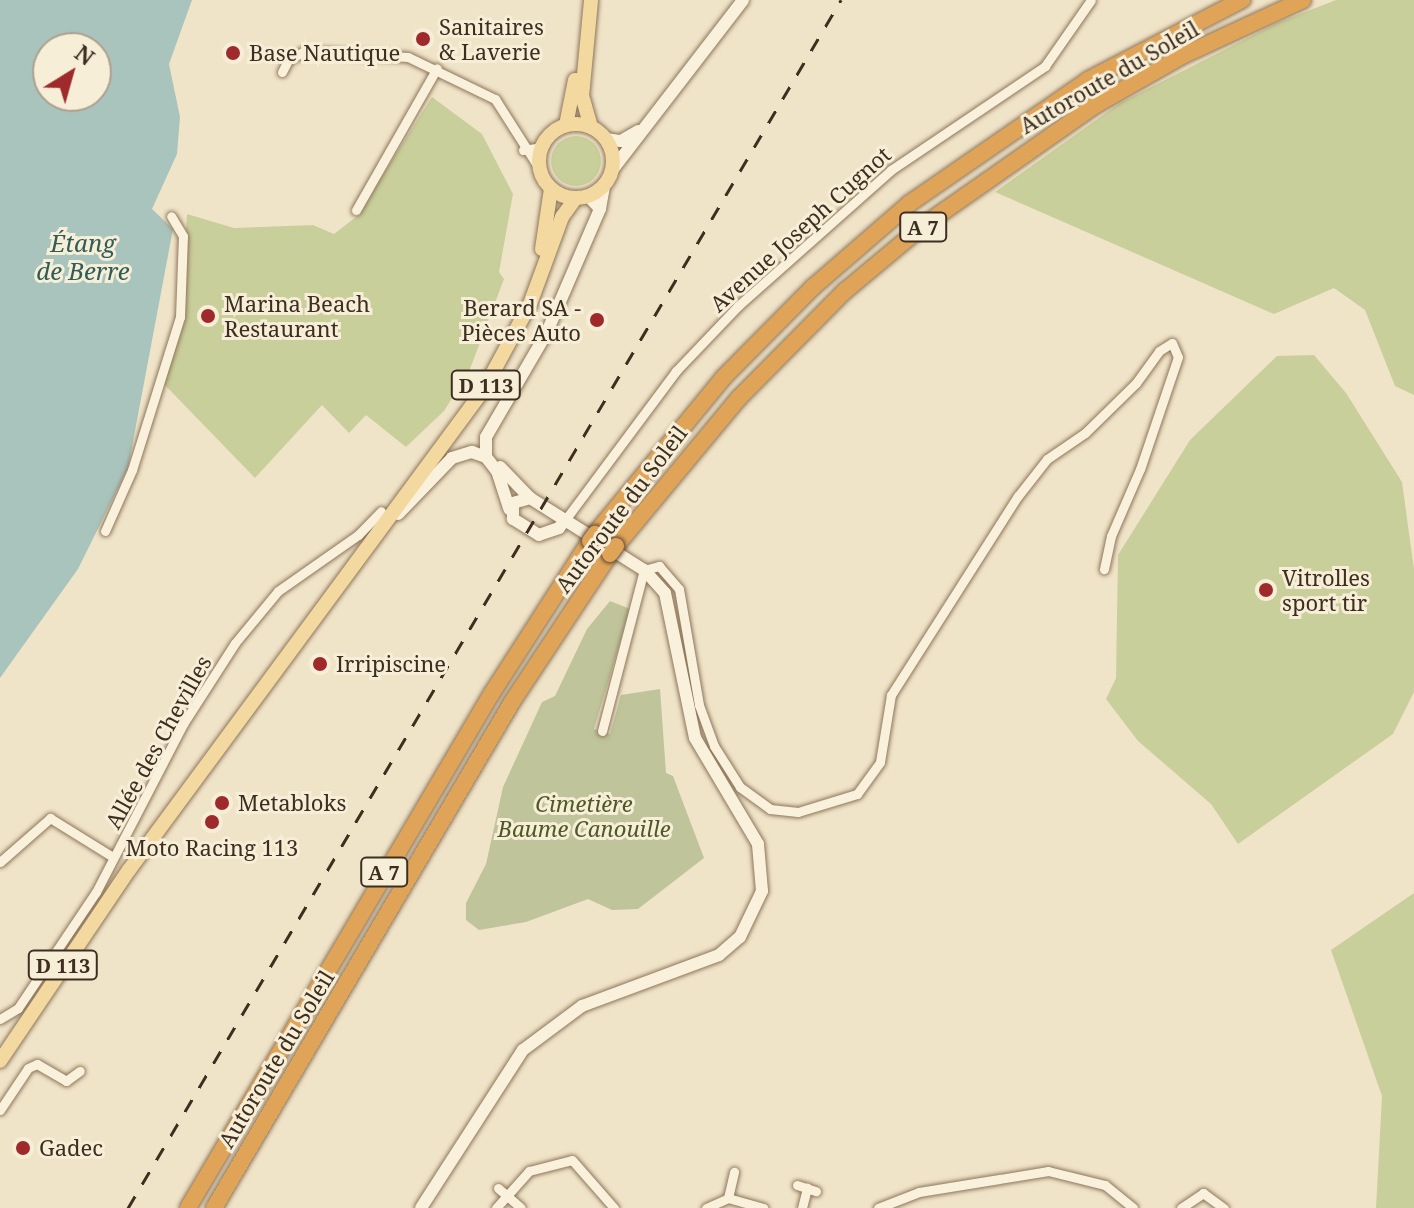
<!DOCTYPE html>
<meta charset="utf-8">
<style>
body{margin:0}
#map{position:relative;width:1414px;height:1208px;overflow:hidden;background:#f0e4c8;font-family:"Noto Serif",serif}
div>[style]{position:absolute}
.green>*{inset:0;background:#c9cf9b}
.round{border-radius:50%}
.cemetery>*{inset:0;background:#bfc49a}
.water>*{inset:0;background:#a9c4bc}
.roads{filter:drop-shadow(0 0 2px #8d765c) drop-shadow(0 0 2px #8d765c)}
.street>*{height:9px;margin:-4.5px;padding:0 4.5px;transform-origin:4.5px;border-radius:4.5px;background:#faf1dc}
.secondary>*{height:12px;margin:-6px;padding:0 6px;transform-origin:6px;border-radius:6px;background:#faf1dc}
.primary>*{height:14px;margin:-7px;padding:0 7px;transform-origin:7px;border-radius:7px;background:#f3d9a0}
.primary>.ring{margin:-7px;padding:0;box-sizing:content-box;background:none;border:14px solid #f3d9a0;border-radius:50%}
.highway>*{height:16px;margin:-8px;padding:0 8px;transform-origin:8px;border-radius:8px;background:#e0a458}
.rail>*{height:3px;margin-top:-1.5px;transform-origin:0;background:repeating-linear-gradient(90deg,#3d2e20 0 14px,transparent 0 28px)}
.bridges{filter:drop-shadow(0 0 2px #5b4430) drop-shadow(0 0 2px #5b4430)}
.highway-bridge>*{height:16px;margin:-8px;padding:0 8px;transform-origin:8px;border-radius:8px;background:#e0a458}
.dots>*{width:22px;height:22px;translate:-50% -50%;box-sizing:border-box;border:4px solid #f7eed8;border-radius:50%}
span{translate:-50% -50%;white-space:nowrap;text-align:center;line-height:1.15;-webkit-text-stroke:6px #f7eed8;paint-order:stroke}
.shield-label span{padding:2px 6px;background:#f7eed8;border:2px solid;border-radius:6px;-webkit-text-stroke-width:0}
.shield-label{font-size:20px;color:#3d2e20;font-weight:700}
.poi-label{font-size:22px;color:#3d2e20}
.left{translate:0 -50%;text-align:left}
.right{translate:-100% -50%;text-align:right}
.street-label{font-size:22px;color:#3d2e20}
.park-label{font-size:22px;color:#4d5a26;font-style:italic}
.water-label{font-size:24px;color:#2f5d5a;font-style:italic}
.north{position:absolute;left:32px;top:32px;width:80px;height:80px;box-sizing:border-box;background:#f7eed8;border:2px solid #ada18e;border-radius:50%;rotate:37deg;font-size:22px;font-weight:700;line-height:32px;text-align:center;color:#3d2e20}
.north::after{content:'';display:block;margin:auto;width:28px;height:36px;background:#9e2a2b;clip-path:polygon(50% 0,100% 100%,50% 72%,0 100%)}
</style>
<div id="map">
<div class="green">
<div style="clip-path:polygon(1336px 0,1414px 0,1414px 395px,1395px 386px,1365px 310px,1334px 288px,1274px 314px,995px 192px,1120px 103px,1277px 23px)"></div>
<div style="clip-path:polygon(432px 97px,482px 134px,513px 194px,499px 272px,504px 279px,470px 369px,444px 411px,406px 447px,366px 415px,349px 433px,322px 405px,255px 478px,160px 380px,180px 334px,187px 214px,234px 228px,313px 225px,334px 234px,356px 217px)"></div>
<div class="round" style="left:551px;top:136px;width:50px;height:50px"></div>
<div style="clip-path:polygon(1314px 355px,1346px 393px,1402px 482px,1414px 569px,1414px 692px,1393px 734px,1238px 844px,1211px 804px,1138px 741px,1106px 699px,1116px 678px,1118px 555px,1190px 440px,1277px 356px)"></div>
<div style="clip-path:polygon(1414px 893px,1414px 1208px,1376px 1208px,1382px 1096px,1331px 950px)"></div>
</div>
<div class="cemetery">
<div style="clip-path:polygon(610px 601px,630px 609px,594px 729px,610px 734px,621px 695px,660px 689px,666px 773px,673px 776px,704px 858px,638px 909px,612px 910px,588px 899px,526px 922px,479px 930px,466px 920px,466px 903px,486px 864px,503px 787px,542px 702px,555px 696px,587px 629px)"></div>
</div>
<div class="water">
<div style="clip-path:polygon(evenodd,0 0,192px 0,169px 64px,180px 117px,177px 154px,152px 209px,173px 229px,128px 468px,78px 569px,0 678px,0 0,48px 48px,96px 48px,96px 96px,48px 96px,48px 48px)"></div>
</div>
<div class="roads">
<div class="street">
<div style="left:282px;top:72px;width:13px;rotate:-63deg"></div>
<div style="left:288px;top:60px;width:19px;rotate:-28deg"></div>
<div style="left:305px;top:51px;width:103px;rotate:3.3deg"></div>
<div style="left:408px;top:57px;width:97px;rotate:25.8deg"></div>
<div style="left:495px;top:99px;width:82px;rotate:57.5deg"></div>
<div style="left:523px;top:150px;width:18px;rotate:-9deg"></div>
<div style="left:356px;top:210px;width:163px;rotate:-60.3deg"></div>
<div style="left:565px;top:520px;width:186px;rotate:-53.3deg"></div>
<div style="left:676px;top:371px;width:90px;rotate:-46.4deg"></div>
<div style="left:738px;top:306px;width:205px;rotate:-41.6deg"></div>
<div style="left:891px;top:170px;width:186px;rotate:-34deg"></div>
<div style="left:1045px;top:66px;width:80px;rotate:-55.1deg"></div>
<div style="left:105px;top:531px;width:67px;rotate:-66.1deg"></div>
<div style="left:132px;top:470px;width:160px;rotate:-72.6deg"></div>
<div style="left:180px;top:317px;width:81px;rotate:-87.9deg"></div>
<div style="left:183px;top:236px;width:23px;rotate:-121deg"></div>
<div style="left:602px;top:731px;width:166px;rotate:-75.4deg"></div>
<div style="left:644px;top:570px;width:16px;rotate:-15deg"></div>
<div style="left:659px;top:566px;width:30px;rotate:49deg"></div>
<div style="left:679px;top:589px;width:118px;rotate:80.2deg"></div>
<div style="left:699px;top:705px;width:44px;rotate:69.9deg"></div>
<div style="left:714px;top:746px;width:49px;rotate:57.6deg"></div>
<div style="left:740px;top:787px;width:37px;rotate:36deg"></div>
<div style="left:770px;top:809px;width:28px;rotate:6deg"></div>
<div style="left:798px;top:812px;width:62px;rotate:-17deg"></div>
<div style="left:857px;top:794px;width:39px;rotate:-54deg"></div>
<div style="left:880px;top:762px;width:68px;rotate:-80.7deg"></div>
<div style="left:891px;top:695px;width:236px;rotate:-57.5deg"></div>
<div style="left:1018px;top:496px;width:47px;rotate:-51.9deg"></div>
<div style="left:1047px;top:459px;width:46px;rotate:-34.4deg"></div>
<div style="left:1085px;top:433px;width:71px;rotate:-44.4deg"></div>
<div style="left:1136px;top:383px;width:39px;rotate:-54deg"></div>
<div style="left:1159px;top:351px;width:15px;rotate:-32deg"></div>
<div style="left:1172px;top:343px;width:15px;rotate:67deg"></div>
<div style="left:1178px;top:357px;width:118px;rotate:108.7deg"></div>
<div style="left:1140px;top:469px;width:73px;rotate:113.4deg"></div>
<div style="left:1111px;top:536px;width:34px;rotate:102deg"></div>
<div style="left:0;top:862px;width:67px;rotate:-41.3deg"></div>
<div style="left:50px;top:818px;width:74px;rotate:31.8deg"></div>
<div style="left:0;top:1019px;width:21px;rotate:-31deg"></div>
<div style="left:18px;top:1008px;width:140px;rotate:-56.1deg"></div>
<div style="left:96px;top:892px;width:189px;rotate:-62.6deg"></div>
<div style="left:183px;top:724px;width:96px;rotate:-57.3deg"></div>
<div style="left:235px;top:643px;width:67px;rotate:-50.4deg"></div>
<div style="left:278px;top:591px;width:98px;rotate:-35deg"></div>
<div style="left:358px;top:535px;width:33px;rotate:-46deg"></div>
<div style="left:0;top:1110px;width:50px;rotate:-56.3deg"></div>
<div style="left:28px;top:1068px;width:10px;rotate:-24deg"></div>
<div style="left:37px;top:1064px;width:34px;rotate:30deg"></div>
<div style="left:66px;top:1081px;width:17px;rotate:-36deg"></div>
<div style="left:797px;top:1185px;width:20px;rotate:18deg"></div>
<div style="left:498px;top:1188px;width:30px;rotate:41deg"></div>
<div style="left:728px;top:1198px;width:27px;rotate:-77deg"></div>
<div style="left:496px;top:1208px;width:50px;rotate:-48.3deg"></div>
<div style="left:529px;top:1171px;width:44px;rotate:-14.3deg"></div>
<div style="left:572px;top:1160px;width:64px;rotate:48.8deg"></div>
<div style="left:706px;top:1208px;width:24px;rotate:-24deg"></div>
<div style="left:728px;top:1198px;width:37px;rotate:16deg"></div>
<div style="left:802px;top:1208px;width:21px;rotate:-76deg"></div>
<div style="left:878px;top:1208px;width:44px;rotate:-21.3deg"></div>
<div style="left:919px;top:1192px;width:131px;rotate:-9.2deg"></div>
<div style="left:1048px;top:1171px;width:59px;rotate:13.8deg"></div>
<div style="left:1105px;top:1185px;width:36px;rotate:39deg"></div>
<div style="left:1181px;top:1208px;width:27px;rotate:-34deg"></div>
<div style="left:1203px;top:1193px;width:26px;rotate:36deg"></div>
</div>
<div class="secondary">
<div style="left:606px;top:139px;width:15px;rotate:8deg"></div>
<div style="left:621px;top:141px;width:20px;rotate:-30deg"></div>
<div style="left:613px;top:169px;width:213px;rotate:-52.4deg"></div>
<div style="left:589px;top:197px;width:16px;rotate:47deg"></div>
<div style="left:486px;top:457px;width:20px;rotate:-90deg"></div>
<div style="left:486px;top:437px;width:121px;rotate:-59.8deg"></div>
<div style="left:547px;top:332px;width:134px;rotate:-66.7deg"></div>
<div style="left:600px;top:209px;width:23px;rotate:-80deg"></div>
<div style="left:500px;top:467px;width:43px;rotate:45.9deg"></div>
<div style="left:530px;top:498px;width:41px;rotate:32.2deg"></div>
<div style="left:565px;top:520px;width:10px;rotate:127deg"></div>
<div style="left:559px;top:528px;width:21px;rotate:161deg"></div>
<div style="left:539px;top:535px;width:31px;rotate:-148deg"></div>
<div style="left:513px;top:519px;width:16px;rotate:-90deg"></div>
<div style="left:513px;top:503px;width:18px;rotate:-16deg"></div>
<div style="left:398px;top:514px;width:78px;rotate:-46deg"></div>
<div style="left:452px;top:458px;width:21px;rotate:-17deg"></div>
<div style="left:472px;top:452px;width:15px;rotate:20deg"></div>
<div style="left:486px;top:457px;width:18px;rotate:52deg"></div>
<div style="left:497px;top:471px;width:40px;rotate:72deg"></div>
<div style="left:421px;top:1208px;width:188px;rotate:-57.2deg"></div>
<div style="left:523px;top:1050px;width:74px;rotate:-36.7deg"></div>
<div style="left:582px;top:1006px;width:146px;rotate:-20.4deg"></div>
<div style="left:719px;top:955px;width:28px;rotate:-41deg"></div>
<div style="left:740px;top:937px;width:51px;rotate:-64.4deg"></div>
<div style="left:762px;top:891px;width:47px;rotate:-94.9deg"></div>
<div style="left:758px;top:844px;width:123px;rotate:-120.7deg"></div>
<div style="left:695px;top:738px;width:148px;rotate:-101.7deg"></div>
<div style="left:665px;top:593px;width:31px;rotate:-132deg"></div>
<div style="left:644px;top:570px;width:93px;rotate:-147.7deg"></div>
</div>
<div class="primary">
<div class="ring" style="left:539px;top:124px;width:60px;height:60px"></div>
<div style="left:566px;top:125px;width:46px;rotate:-78.7deg"></div>
<div style="left:591px;top:127px;width:32px;rotate:-106deg"></div>
<div style="left:582px;top:96px;width:96px;rotate:-84.6deg"></div>
<div style="left:542px;top:249px;width:61px;rotate:-81.5deg"></div>
<div style="left:0;top:1061px;width:230px;rotate:-56deg"></div>
<div style="left:129px;top:870px;width:598px;rotate:-53.57deg"></div>
<div style="left:484px;top:389px;width:97px;rotate:-61.6deg"></div>
<div style="left:530px;top:304px;width:93px;rotate:-69.8deg"></div>
<div style="left:562px;top:217px;width:22px;rotate:-54deg"></div>
</div>
<div class="highway">
<div style="left:595px;top:534px;width:202px;rotate:-50.6deg"></div>
<div style="left:723px;top:378px;width:127px;rotate:-45.3deg"></div>
<div style="left:812px;top:288px;width:130px;rotate:-40.9deg"></div>
<div style="left:910px;top:203px;width:216px;rotate:-34.6deg"></div>
<div style="left:1088px;top:80px;width:174px;rotate:-27.5deg"></div>
<div style="left:616px;top:546px;width:192px;rotate:-50.3deg"></div>
<div style="left:739px;top:398px;width:151px;rotate:-45.3deg"></div>
<div style="left:845px;top:291px;width:103px;rotate:-39.9deg"></div>
<div style="left:924px;top:225px;width:208px;rotate:-35deg"></div>
<div style="left:1094px;top:106px;width:101px;rotate:-29.6deg"></div>
<div style="left:1182px;top:56px;width:133px;rotate:-24.8deg"></div>
<div style="left:188px;top:1208px;width:598px;rotate:-59.45deg"></div>
<div style="left:492px;top:693px;width:181px;rotate:-57.2deg"></div>
<div style="left:214px;top:1208px;width:587px;rotate:-59.5deg"></div>
<div style="left:512px;top:702px;width:178px;rotate:-56.5deg"></div>
</div>
</div>
<div class="rail">
<div style="left:128px;top:1208px;width:1403px;rotate:-59.45deg"></div>
</div>
<div class="bridges">
<div class="highway-bridge">
<div style="left:590px;top:541px;width:9px;rotate:-54deg"></div>
<div style="left:610px;top:554px;width:10px;rotate:-53deg"></div>
</div>
</div>
<div class="dots">
<div style="left:423px;top:39px;background:#9e2a2b"></div>
<div style="left:233px;top:53px;background:#9e2a2b"></div>
<div style="left:208px;top:316px;background:#9e2a2b"></div>
<div style="left:597px;top:320px;background:#9e2a2b"></div>
<div style="left:1266px;top:590px;background:#9e2a2b"></div>
<div style="left:320px;top:664px;background:#9e2a2b"></div>
<div style="left:222px;top:803px;background:#9e2a2b"></div>
<div style="left:212px;top:822px;background:#9e2a2b"></div>
<div style="left:23px;top:1148px;background:#9e2a2b"></div>
</div>
<div class="shield-label">
<span style="left:923px;top:227px">A 7</span>
<span style="left:486px;top:385px">D 113</span>
<span style="left:384px;top:872px">A 7</span>
<span style="left:63px;top:965px">D 113</span>
</div>
<div class="poi-label">
<span class="left" style="left:439px;top:39px">Sanitaires<br>&amp; Laverie</span>
<span class="left" style="left:249px;top:53px">Base Nautique</span>
<span class="left" style="left:224px;top:316px">Marina Beach<br>Restaurant</span>
<span class="right" style="left:581px;top:320px">Berard SA -<br>Pièces Auto</span>
<span class="left" style="left:1282px;top:590px">Vitrolles<br>sport tir</span>
<span class="left" style="left:336px;top:664px">Irripiscine</span>
<span class="left" style="left:238px;top:803px">Metabloks</span>
<span style="left:212px;top:848px">Moto Racing 113</span>
<span class="left" style="left:39px;top:1148px">Gadec</span>
</div>
<div class="street-label">
<span style="left:1109px;top:77px;rotate:-30deg">Autoroute du Soleil</span>
<span style="left:800px;top:229px;rotate:-42deg">Avenue Joseph Cugnot</span>
<span style="left:621px;top:509px;rotate:-53deg">Autoroute du Soleil</span>
<span style="left:158px;top:742px;rotate:-61deg">Allée des Chevilles</span>
<span style="left:276px;top:1059px;rotate:-59deg">Autoroute du Soleil</span>
</div>
<div class="park-label">
<span style="left:584px;top:816px">Cimetière<br>Baume Canouille</span>
</div>
<div class="water-label">
<span style="left:83px;top:257px">Étang<br>de Berre</span>
</div>
<div class="north">N</div>
</div>
